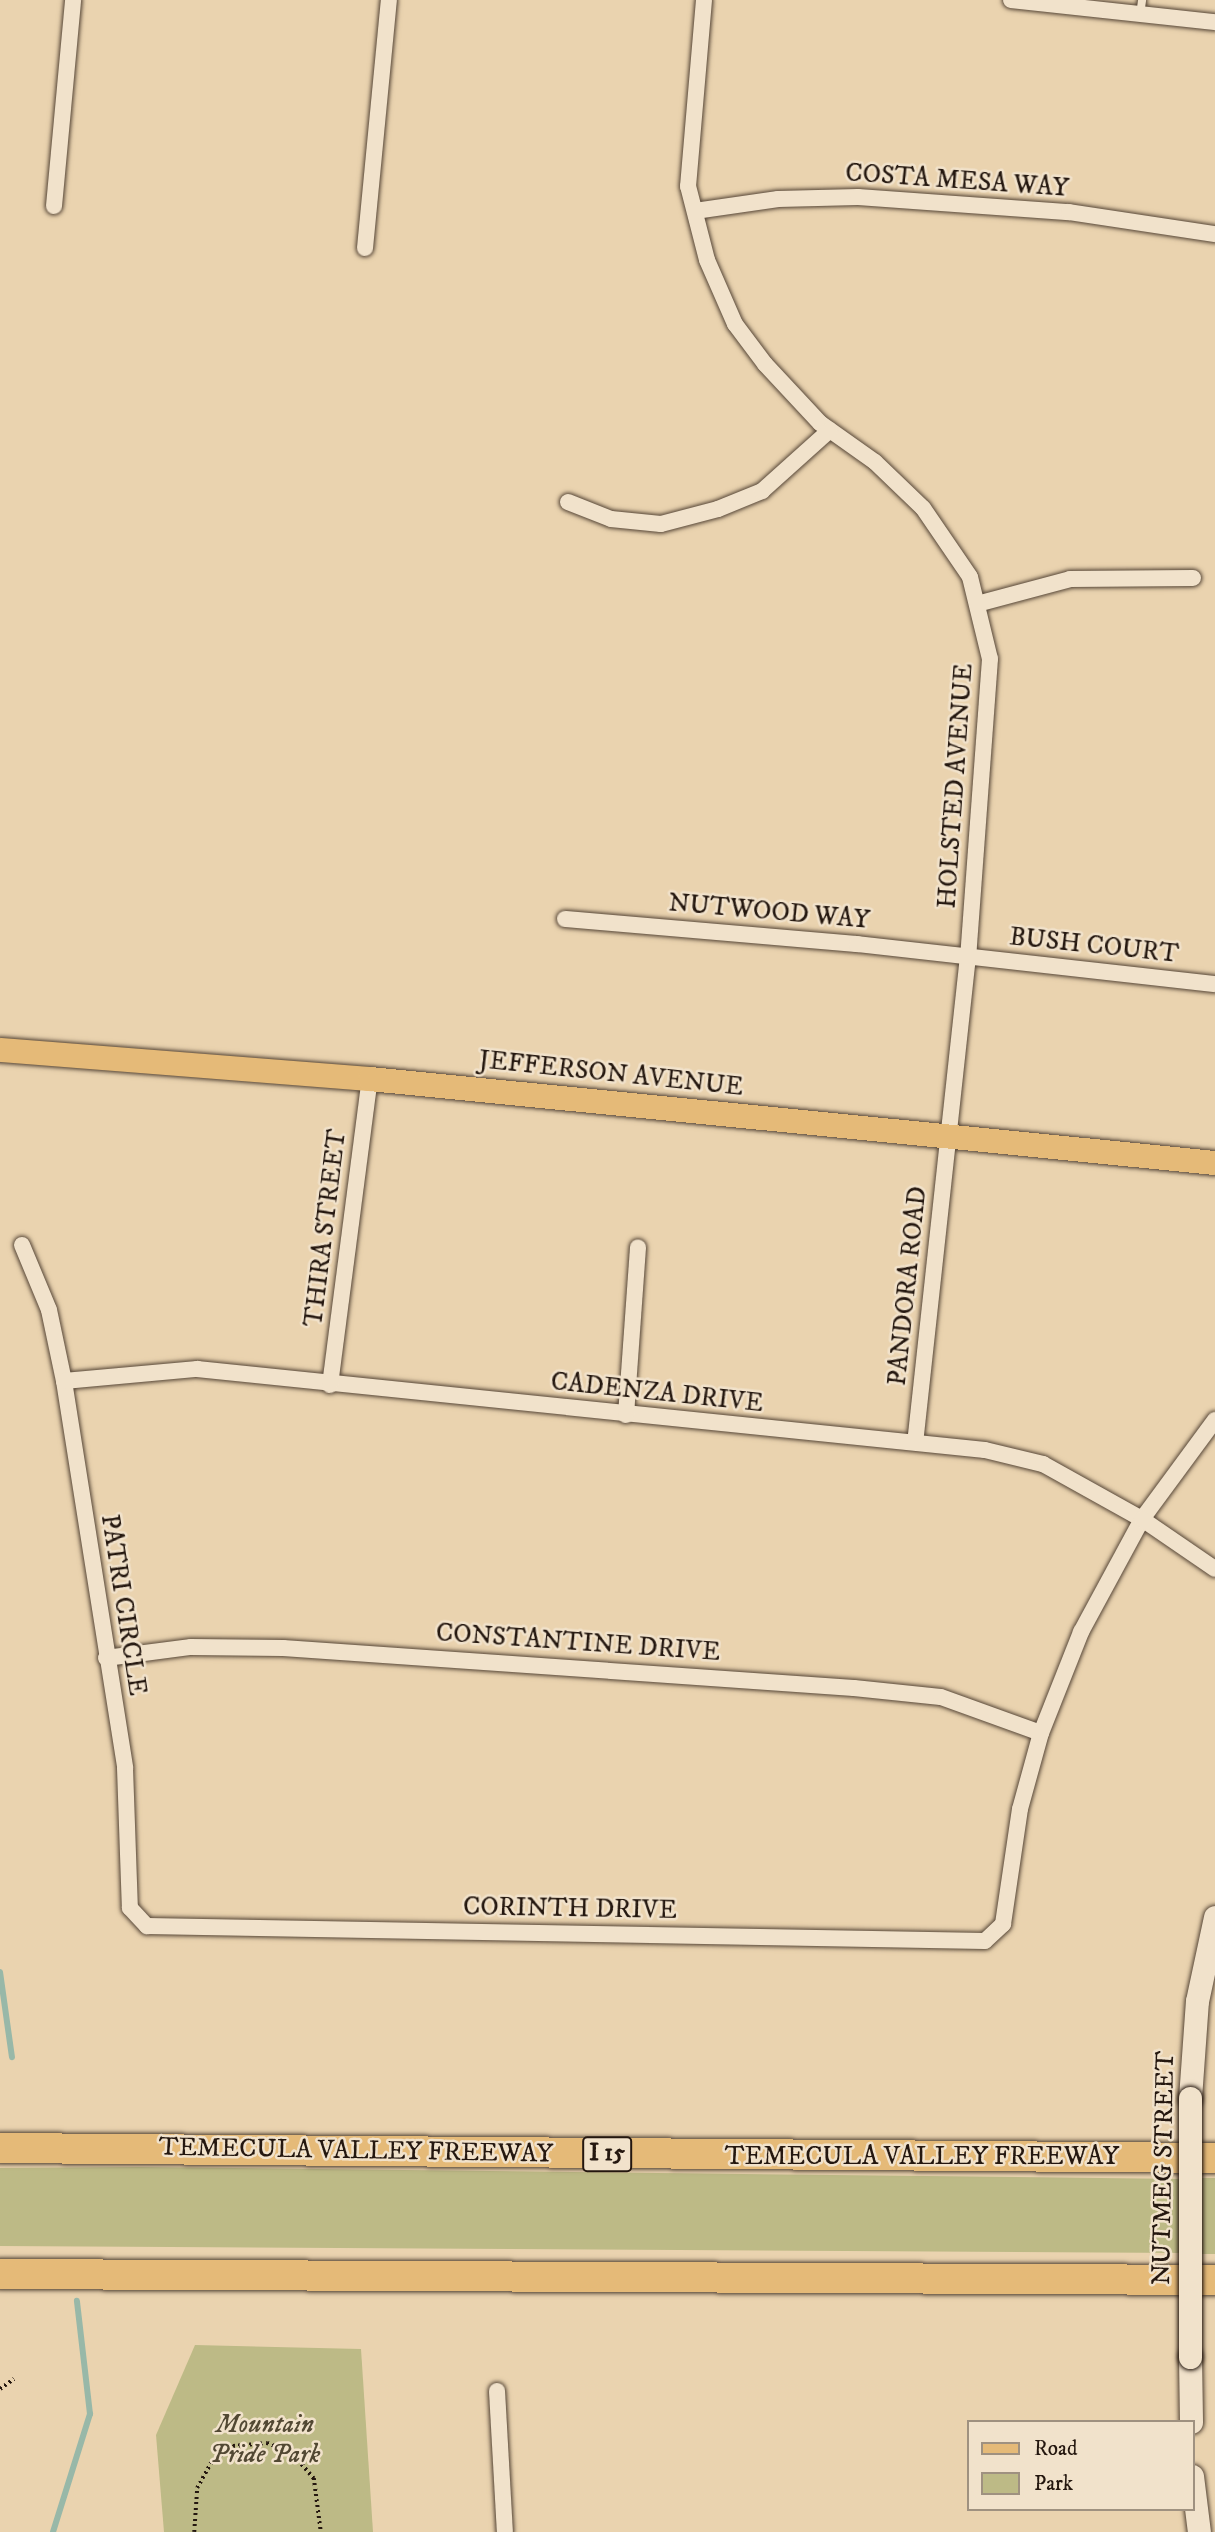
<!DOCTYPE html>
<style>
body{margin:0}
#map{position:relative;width:1215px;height:2532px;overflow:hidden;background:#ead3af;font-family:"IM FELL DW Pica",serif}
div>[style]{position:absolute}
.green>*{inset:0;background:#bdba86;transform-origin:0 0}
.stream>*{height:6px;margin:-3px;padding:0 3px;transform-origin:3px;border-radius:3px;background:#98b8a8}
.path>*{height:3.5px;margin-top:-1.75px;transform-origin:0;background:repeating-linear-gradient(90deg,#24170f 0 2px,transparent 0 5.5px)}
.roads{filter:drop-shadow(0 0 2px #564637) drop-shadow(0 0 2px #564637)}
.service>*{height:8px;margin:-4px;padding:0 4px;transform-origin:4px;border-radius:4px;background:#f1e2cb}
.minor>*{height:16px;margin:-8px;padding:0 8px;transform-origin:8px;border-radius:8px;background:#f1e2cb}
.secondary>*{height:23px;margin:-11.5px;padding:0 11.5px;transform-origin:11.5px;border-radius:11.5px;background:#f1e2cb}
.primary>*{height:24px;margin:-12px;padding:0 12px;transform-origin:12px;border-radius:12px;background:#e5ba78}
.motorway>*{height:30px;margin:-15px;padding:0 15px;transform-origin:15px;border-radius:15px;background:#e5ba78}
.bridges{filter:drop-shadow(0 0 2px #24170f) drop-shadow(0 0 2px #24170f)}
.secondary-bridge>*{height:23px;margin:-11.5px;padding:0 11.5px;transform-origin:11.5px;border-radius:11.5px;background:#f1e2cb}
span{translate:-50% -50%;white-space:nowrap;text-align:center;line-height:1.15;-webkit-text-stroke:5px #f1e2cb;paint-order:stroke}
.shield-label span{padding:2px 5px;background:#f1e2cb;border:2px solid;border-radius:5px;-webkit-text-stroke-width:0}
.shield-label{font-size:24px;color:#24170f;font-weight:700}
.street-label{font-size:26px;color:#24170f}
.park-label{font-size:26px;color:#524833;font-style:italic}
.legend{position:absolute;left:967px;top:2420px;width:228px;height:91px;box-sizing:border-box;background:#f1e2cb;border:2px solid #9f9180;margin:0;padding:9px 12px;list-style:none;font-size:21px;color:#24170f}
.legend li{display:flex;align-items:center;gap:14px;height:35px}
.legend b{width:35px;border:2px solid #9f9180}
</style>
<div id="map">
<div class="green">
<div style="clip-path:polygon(139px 2167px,1185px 2179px,1185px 2253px,0 2246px,0 2168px)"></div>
<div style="left:1195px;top:2178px;width:20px;height:76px"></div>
<div style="clip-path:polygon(195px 2345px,361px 2349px,373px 2532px,164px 2532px,156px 2435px)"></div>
</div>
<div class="stream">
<div style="left:0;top:1972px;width:86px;rotate:82deg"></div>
<div style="left:53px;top:2532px;width:124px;rotate:-72.6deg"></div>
<div style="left:90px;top:2414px;width:114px;rotate:-96.6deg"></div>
</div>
<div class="path">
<div style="left:0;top:2389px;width:17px;rotate:-36deg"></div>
<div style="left:194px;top:2532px;width:44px;rotate:-86.1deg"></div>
<div style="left:197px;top:2488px;width:29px;rotate:-61deg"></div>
<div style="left:211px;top:2463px;width:28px;rotate:-38deg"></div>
<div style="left:233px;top:2446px;width:34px;rotate:-5deg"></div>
<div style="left:267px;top:2443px;width:26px;rotate:21deg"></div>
<div style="left:291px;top:2452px;width:35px;rotate:49deg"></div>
<div style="left:314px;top:2478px;width:54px;rotate:82.6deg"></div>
</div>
<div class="roads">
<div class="service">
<div style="left:1140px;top:15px;width:15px;rotate:-82deg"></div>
</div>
<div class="minor">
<div style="left:704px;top:0;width:187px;rotate:94.9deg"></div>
<div style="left:688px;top:186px;width:76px;rotate:75.6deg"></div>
<div style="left:707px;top:260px;width:70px;rotate:66.4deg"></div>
<div style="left:735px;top:324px;width:50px;rotate:53.1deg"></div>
<div style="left:765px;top:364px;width:81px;rotate:47deg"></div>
<div style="left:820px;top:423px;width:67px;rotate:35.3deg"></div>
<div style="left:875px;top:462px;width:66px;rotate:43.8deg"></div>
<div style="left:923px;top:508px;width:83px;rotate:55.7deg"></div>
<div style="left:970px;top:577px;width:84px;rotate:76.3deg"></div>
<div style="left:990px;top:659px;width:298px;rotate:94.2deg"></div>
<div style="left:968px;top:956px;width:489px;rotate:96.2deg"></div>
<div style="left:1011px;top:0;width:205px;rotate:6.2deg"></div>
<div style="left:54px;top:206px;width:207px;rotate:-84.7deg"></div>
<div style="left:695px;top:211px;width:84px;rotate:-8.2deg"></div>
<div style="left:778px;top:199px;width:80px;rotate:-1.4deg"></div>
<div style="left:858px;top:197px;width:212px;rotate:4.1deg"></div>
<div style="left:1069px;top:212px;width:148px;rotate:8.6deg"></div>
<div style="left:365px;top:248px;width:249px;rotate:-84.5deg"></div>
<div style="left:568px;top:502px;width:46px;rotate:21.6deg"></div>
<div style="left:611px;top:519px;width:50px;rotate:5.7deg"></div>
<div style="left:661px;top:524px;width:59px;rotate:-14.7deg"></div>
<div style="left:718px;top:509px;width:48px;rotate:-22.2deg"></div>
<div style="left:762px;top:491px;width:91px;rotate:-41.9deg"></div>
<div style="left:977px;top:604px;width:96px;rotate:-15deg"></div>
<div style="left:1070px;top:579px;width:123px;rotate:-0.5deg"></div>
<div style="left:565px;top:919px;width:293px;rotate:4.9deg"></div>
<div style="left:857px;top:944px;width:360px;rotate:6.4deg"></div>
<div style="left:22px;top:1245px;width:70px;rotate:67.4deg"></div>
<div style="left:49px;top:1310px;width:73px;rotate:78.1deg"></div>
<div style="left:64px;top:1381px;width:392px;rotate:81deg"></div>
<div style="left:125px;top:1768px;width:140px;rotate:88deg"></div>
<div style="left:130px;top:1908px;width:25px;rotate:47deg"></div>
<div style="left:147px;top:1926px;width:838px;rotate:1.03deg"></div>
<div style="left:985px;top:1941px;width:25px;rotate:-43deg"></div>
<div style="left:1003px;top:1924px;width:116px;rotate:-81.6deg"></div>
<div style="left:1020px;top:1809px;width:79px;rotate:-74.6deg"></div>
<div style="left:1041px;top:1733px;width:109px;rotate:-68.4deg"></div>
<div style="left:1081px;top:1632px;width:128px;rotate:-61.6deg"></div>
<div style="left:1142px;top:1519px;width:123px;rotate:-53.6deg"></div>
<div style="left:64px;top:1381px;width:134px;rotate:-5.2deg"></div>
<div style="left:197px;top:1369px;width:792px;rotate:5.87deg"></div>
<div style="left:985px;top:1450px;width:60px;rotate:13.6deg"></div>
<div style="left:1043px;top:1464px;width:113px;rotate:29.1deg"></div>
<div style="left:1142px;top:1519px;width:88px;rotate:34.4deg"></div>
<div style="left:330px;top:1385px;width:309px;rotate:-82.6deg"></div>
<div style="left:626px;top:1415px;width:168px;rotate:-85.9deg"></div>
<div style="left:106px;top:1658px;width:86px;rotate:-7.4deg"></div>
<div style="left:191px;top:1647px;width:92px;rotate:0.6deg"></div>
<div style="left:283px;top:1648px;width:572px;rotate:4.01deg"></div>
<div style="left:854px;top:1688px;width:87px;rotate:5.9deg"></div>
<div style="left:941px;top:1697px;width:106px;rotate:19.8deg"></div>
<div style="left:497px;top:2391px;width:141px;rotate:86.8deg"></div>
</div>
<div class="secondary">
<div style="left:1190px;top:2098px;width:97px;rotate:-85.9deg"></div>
<div style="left:1197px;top:2001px;width:86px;rotate:-77.9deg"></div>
<div style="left:1190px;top:2357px;width:65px;rotate:89.1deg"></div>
<div style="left:1192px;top:2476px;width:56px;rotate:82.9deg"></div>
</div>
<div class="primary">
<div style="left:0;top:1050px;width:371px;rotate:4.5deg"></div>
<div style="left:370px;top:1079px;width:849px;rotate:5.68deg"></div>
</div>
<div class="motorway">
<div style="left:0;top:2148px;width:1215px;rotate:0.47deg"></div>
<div style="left:0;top:2274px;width:1215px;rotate:0.28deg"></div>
</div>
</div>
<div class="bridges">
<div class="secondary-bridge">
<div style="left:1190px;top:2098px;width:259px;rotate:90deg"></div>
</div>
</div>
<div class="shield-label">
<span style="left:607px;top:2154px">I 15</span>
</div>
<div class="street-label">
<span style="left:957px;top:181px;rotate:4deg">COSTA MESA WAY</span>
<span style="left:956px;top:786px;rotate:-86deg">HOLSTED AVENUE</span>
<span style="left:769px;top:912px;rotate:5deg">NUTWOOD WAY</span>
<span style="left:1094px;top:946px;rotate:6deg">BUSH COURT</span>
<span style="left:611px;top:1074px;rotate:6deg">JEFFERSON AVENUE</span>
<span style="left:326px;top:1228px;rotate:-83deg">THIRA STREET</span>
<span style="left:908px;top:1286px;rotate:-84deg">PANDORA ROAD</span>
<span style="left:657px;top:1393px;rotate:6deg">CADENZA DRIVE</span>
<span style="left:123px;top:1605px;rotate:81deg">PATRI CIRCLE</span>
<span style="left:578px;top:1643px;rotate:4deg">CONSTANTINE DRIVE</span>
<span style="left:570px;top:1909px;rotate:1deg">CORINTH DRIVE</span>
<span style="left:356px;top:2151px;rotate:1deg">TEMECULA VALLEY FREEWAY</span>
<span style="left:922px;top:2157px">TEMECULA VALLEY FREEWAY</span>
<span style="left:1164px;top:2168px;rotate:-89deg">NUTMEG STREET</span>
</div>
<div class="park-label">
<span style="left:265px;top:2440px">Mountain<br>Pride Park</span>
</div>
<ul class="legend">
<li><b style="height:9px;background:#e5ba78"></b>Road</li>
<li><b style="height:19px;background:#bdba86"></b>Park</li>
</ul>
</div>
